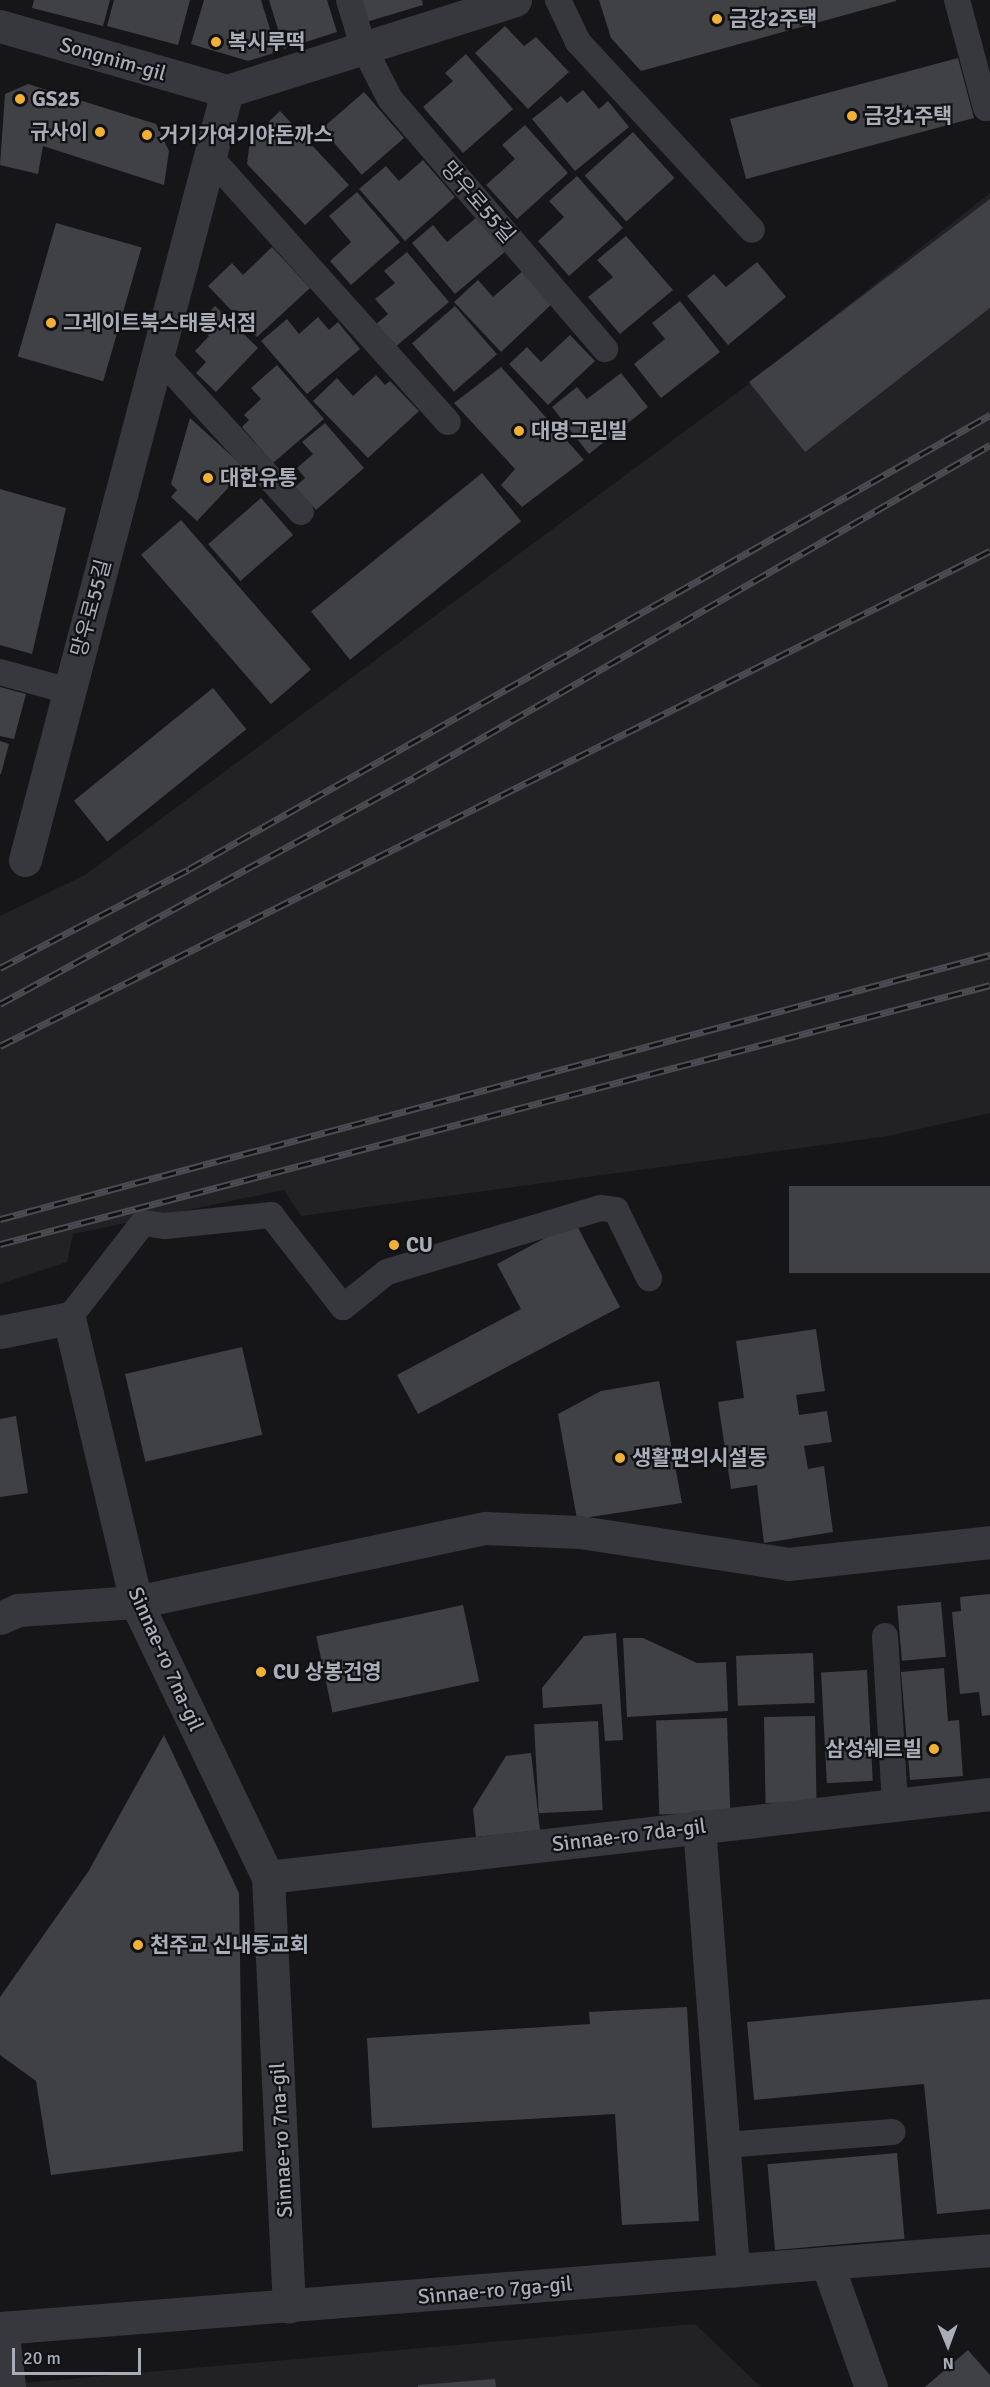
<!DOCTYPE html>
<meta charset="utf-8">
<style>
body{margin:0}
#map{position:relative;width:990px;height:2387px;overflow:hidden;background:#161618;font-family:Signika,"Noto Sans KR",sans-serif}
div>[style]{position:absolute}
.built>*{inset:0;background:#222225}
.building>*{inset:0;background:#404145;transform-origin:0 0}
.service>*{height:26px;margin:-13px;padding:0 13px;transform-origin:13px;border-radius:13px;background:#37383d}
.minor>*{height:33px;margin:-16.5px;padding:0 16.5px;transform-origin:16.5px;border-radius:16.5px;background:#37383d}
.rail>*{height:7px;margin-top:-3.5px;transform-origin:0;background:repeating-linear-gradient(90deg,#111113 0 14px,#4a4c52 0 28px);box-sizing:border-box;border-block:2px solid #4a4c52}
.dots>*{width:16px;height:16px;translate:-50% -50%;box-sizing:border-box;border:3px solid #111113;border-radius:50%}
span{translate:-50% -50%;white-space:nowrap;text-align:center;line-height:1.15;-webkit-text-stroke:4.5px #111113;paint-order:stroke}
.poi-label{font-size:21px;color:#a8adb8;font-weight:700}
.left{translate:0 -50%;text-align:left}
.right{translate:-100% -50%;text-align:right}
.street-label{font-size:21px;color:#a8adb8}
.north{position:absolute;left:918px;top:2315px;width:60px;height:60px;-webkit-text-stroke:4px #111113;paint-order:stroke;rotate:179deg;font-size:16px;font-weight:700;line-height:24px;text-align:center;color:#a8adb8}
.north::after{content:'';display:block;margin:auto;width:21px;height:27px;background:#a8adb8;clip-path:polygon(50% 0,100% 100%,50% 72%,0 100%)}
.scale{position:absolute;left:12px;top:2348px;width:129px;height:27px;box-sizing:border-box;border:3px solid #a8adb8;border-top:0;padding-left:8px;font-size:18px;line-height:21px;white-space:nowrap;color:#a8adb8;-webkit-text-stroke:4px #111113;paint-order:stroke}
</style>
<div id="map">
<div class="built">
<div style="clip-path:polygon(990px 193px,990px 1113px,888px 1136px,301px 1216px,284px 1190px,73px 1234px,67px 1262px,0 1284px,0 916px,85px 875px,746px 386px)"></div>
<div style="clip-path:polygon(695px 2324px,761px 2387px,0 2387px,0 2385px)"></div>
</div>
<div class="building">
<div style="clip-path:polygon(34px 0,110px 0,103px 26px,32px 8px)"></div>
<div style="clip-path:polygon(114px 0,190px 0,178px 45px,107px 26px)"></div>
<div style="clip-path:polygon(204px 0,261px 0,277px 52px,248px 61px,191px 44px)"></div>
<div style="clip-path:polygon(269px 0,327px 0,337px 32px,284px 49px)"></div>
<div style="clip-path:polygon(357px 0,422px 0,423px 5px,363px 23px)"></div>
<div style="clip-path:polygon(599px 0,896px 0,896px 1px,641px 71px,611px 38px)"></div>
<div style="clip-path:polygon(505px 26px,524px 46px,536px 37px,569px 72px,528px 109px,475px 53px)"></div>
<div style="clip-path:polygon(466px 54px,513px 109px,463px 153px,423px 107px,453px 81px,445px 73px)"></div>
<div style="left:958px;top:58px;width:62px;height:236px;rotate:75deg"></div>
<div style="clip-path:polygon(28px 84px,156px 124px,169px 151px,164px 185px,43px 146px,38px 174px,0 165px,5px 94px)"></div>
<div style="clip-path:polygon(583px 90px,599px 109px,608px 101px,629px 127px,575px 171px,532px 119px,561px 96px,567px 103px)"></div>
<div style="left:364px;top:92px;width:61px;height:56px;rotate:49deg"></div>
<div style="clip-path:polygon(280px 111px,349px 185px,305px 225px,247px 164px,250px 140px)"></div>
<div style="clip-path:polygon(525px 125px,568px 173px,517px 219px,486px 185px,515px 159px,502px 145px)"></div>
<div style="left:633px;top:132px;width:62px;height:65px;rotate:48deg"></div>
<div style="clip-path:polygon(423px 160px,455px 197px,405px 241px,359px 189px,386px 166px,399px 181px)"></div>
<div style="clip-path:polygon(577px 176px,623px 228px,569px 276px,538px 241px,564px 217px,549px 201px)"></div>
<div style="clip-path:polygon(357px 192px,400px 242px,351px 285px,330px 261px,351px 242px,329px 216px)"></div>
<div style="clip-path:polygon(990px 199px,990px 308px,805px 452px,749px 382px)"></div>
<div style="clip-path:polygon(477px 217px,506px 251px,455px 294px,412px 243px,433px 225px,447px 242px)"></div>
<div style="left:56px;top:223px;width:89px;height:139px;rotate:16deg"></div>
<div style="clip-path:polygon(626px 236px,673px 290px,620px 334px,588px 297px,613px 277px,597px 260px)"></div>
<div style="clip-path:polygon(272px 247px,310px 288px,257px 337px,208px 286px,232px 263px,243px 275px)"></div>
<div style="clip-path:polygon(407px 252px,449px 302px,394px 348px,375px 325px,388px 314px,375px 299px,395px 283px,384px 271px)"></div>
<div style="clip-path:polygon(757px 262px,786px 297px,728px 345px,687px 296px,714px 274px,726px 287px)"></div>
<div style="clip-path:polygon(525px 269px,555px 301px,501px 352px,454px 302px,478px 280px,493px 297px)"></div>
<div style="clip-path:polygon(680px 301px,720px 352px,661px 398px,634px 364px,665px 339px,652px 323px)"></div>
<div style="clip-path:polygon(215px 306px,258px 348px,216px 392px,196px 373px,206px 362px,195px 351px,209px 336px,197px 325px)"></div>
<div style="left:455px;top:306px;width:64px;height:57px;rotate:49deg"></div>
<div style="clip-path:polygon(318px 317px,329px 330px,338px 322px,360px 349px,307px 394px,261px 341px,287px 319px,299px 334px)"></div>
<div style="clip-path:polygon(570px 335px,595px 361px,548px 405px,509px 364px,527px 347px,541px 362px)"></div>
<div style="clip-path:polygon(277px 365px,324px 419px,273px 463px,242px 427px,249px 420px,244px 415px,261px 399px,251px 388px)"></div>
<div style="clip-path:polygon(501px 367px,584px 460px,522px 507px,501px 485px,515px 469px,454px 403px)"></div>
<div style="clip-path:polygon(621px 373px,648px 407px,589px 454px,552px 407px,577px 387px,587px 399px)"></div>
<div style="clip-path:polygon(376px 375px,385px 385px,390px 381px,419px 411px,368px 458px,313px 401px,337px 378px,353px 396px)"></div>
<div style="clip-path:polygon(190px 418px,246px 469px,197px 521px,171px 497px,177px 490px,171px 484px)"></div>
<div style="clip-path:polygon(325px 423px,364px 468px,316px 510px,295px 487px,305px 478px,297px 468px,313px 454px,302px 442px)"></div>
<div style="left:482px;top:473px;width:62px;height:220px;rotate:51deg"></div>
<div style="clip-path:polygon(0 489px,66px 508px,32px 654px,0 645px)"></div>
<div style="left:261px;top:498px;width:49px;height:70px;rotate:49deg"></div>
<div style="left:181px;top:520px;width:198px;height:53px;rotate:49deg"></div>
<div style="clip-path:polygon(0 687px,26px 694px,14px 739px,0 736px)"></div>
<div style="left:213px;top:688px;width:53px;height:179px;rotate:51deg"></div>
<div style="clip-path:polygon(0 741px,9px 744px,1px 774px,0 774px)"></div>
<div style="left:990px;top:1186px;width:87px;height:201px;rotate:90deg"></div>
<div style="clip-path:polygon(575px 1222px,620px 1307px,418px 1414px,397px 1375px,521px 1309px,497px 1264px)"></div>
<div style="clip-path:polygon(816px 1329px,825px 1391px,796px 1395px,799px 1415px,827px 1411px,832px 1442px,804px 1446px,808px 1469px,824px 1466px,833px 1532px,764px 1543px,757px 1485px,731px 1489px,718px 1402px,744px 1398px,736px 1341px)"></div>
<div style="left:242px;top:1347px;width:90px;height:120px;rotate:77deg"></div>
<div style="clip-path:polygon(659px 1381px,682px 1503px,577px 1519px,558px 1414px,601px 1391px)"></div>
<div style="clip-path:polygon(16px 1416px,28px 1493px,0 1497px,0 1419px)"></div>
<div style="clip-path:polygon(990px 1594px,990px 1715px,982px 1716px,979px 1692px,960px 1694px,952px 1612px,961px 1611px,960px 1597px)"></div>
<div style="left:941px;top:1602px;width:55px;height:44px;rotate:85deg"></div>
<div style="left:463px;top:1605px;width:78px;height:150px;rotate:78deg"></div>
<div style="clip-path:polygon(616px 1633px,623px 1740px,605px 1741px,602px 1704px,543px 1708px,542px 1688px,584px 1636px)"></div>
<div style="clip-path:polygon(623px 1638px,643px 1638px,697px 1663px,726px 1662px,728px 1711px,627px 1717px)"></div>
<div style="left:813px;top:1653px;width:50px;height:77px;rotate:88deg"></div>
<div style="clip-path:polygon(944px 1668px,948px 1721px,959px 1720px,963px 1776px,910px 1780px,901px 1672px)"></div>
<div style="left:867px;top:1670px;width:111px;height:46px;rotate:87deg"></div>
<div style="left:815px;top:1716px;width:86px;height:51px;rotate:89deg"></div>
<div style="left:727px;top:1718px;width:94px;height:71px;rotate:88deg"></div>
<div style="left:598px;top:1721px;width:89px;height:64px;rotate:87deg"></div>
<div style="clip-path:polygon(164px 1735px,239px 1893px,243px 2151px,51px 2175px,36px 2081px,0 2055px,0 1997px,88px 1872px)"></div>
<div style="clip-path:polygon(531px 1753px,540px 1830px,476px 1837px,473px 1809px,506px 1756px)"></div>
<div style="clip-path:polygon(990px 1999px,990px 2209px,937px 2214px,924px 2084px,754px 2100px,747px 2022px)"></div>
<div style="clip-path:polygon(687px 2007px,699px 2221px,622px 2225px,615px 2114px,372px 2128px,367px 2038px,590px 2024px,589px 2012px)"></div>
<div style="left:897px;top:2153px;width:86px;height:130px;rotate:85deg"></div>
<div style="clip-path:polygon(968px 2350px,990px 2375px,990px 2387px,925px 2387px)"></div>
<div style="clip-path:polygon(495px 2379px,496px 2387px,418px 2387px,418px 2385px)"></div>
</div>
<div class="service">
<div style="left:349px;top:0;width:48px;rotate:73.1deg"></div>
<div style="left:363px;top:46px;width:59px;rotate:63deg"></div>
<div style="left:390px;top:99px;width:330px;rotate:49.3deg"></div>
<div style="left:558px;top:0;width:47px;rotate:64.5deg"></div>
<div style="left:578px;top:42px;width:256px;rotate:47.2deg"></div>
<div style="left:957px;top:0;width:112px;rotate:75deg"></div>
<div style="left:210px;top:157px;width:356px;rotate:48.1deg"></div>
<div style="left:157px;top:355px;width:213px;rotate:47.5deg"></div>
<div style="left:0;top:672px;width:72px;rotate:15.4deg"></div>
<div style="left:69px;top:1318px;width:120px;rotate:-52.1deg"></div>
<div style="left:143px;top:1223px;width:22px;rotate:8deg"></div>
<div style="left:165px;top:1226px;width:107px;rotate:-5.9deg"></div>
<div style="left:271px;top:1215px;width:117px;rotate:52deg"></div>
<div style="left:343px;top:1307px;width:56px;rotate:-38.5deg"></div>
<div style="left:387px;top:1272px;width:222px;rotate:-16.7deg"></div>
<div style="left:600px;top:1208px;width:16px;rotate:7deg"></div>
<div style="left:616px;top:1210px;width:76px;rotate:64.1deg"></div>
<div style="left:885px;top:1636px;width:169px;rotate:86.6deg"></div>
<div style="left:724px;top:2145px;width:169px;rotate:-4.4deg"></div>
<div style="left:6px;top:2327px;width:60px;rotate:83.3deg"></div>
</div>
<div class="minor">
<div style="left:0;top:26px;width:236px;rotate:16deg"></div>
<div style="left:227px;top:91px;width:302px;rotate:-17.5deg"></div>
<div style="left:25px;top:860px;width:795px;rotate:-75.28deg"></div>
<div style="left:0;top:1332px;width:70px;rotate:-11.5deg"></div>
<div style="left:69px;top:1318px;width:292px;rotate:76.7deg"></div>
<div style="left:136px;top:1602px;width:305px;rotate:64.4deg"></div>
<div style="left:268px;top:1877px;width:430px;rotate:87.2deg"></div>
<div style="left:0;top:1618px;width:20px;rotate:-24deg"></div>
<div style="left:18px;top:1610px;width:118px;rotate:-3.9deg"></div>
<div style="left:136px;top:1602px;width:357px;rotate:-12deg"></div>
<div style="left:485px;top:1528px;width:95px;rotate:2.4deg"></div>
<div style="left:580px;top:1532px;width:210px;rotate:8.7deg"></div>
<div style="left:788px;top:1564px;width:203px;rotate:-6.2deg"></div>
<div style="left:699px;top:1826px;width:446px;rotate:85.6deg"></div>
<div style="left:268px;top:1877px;width:727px;rotate:-6.56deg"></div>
<div style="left:827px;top:2263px;width:132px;rotate:70.5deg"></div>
<div style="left:0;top:2328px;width:993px;rotate:-4.5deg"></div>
</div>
<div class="rail">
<div style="left:0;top:968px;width:213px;rotate:-27.6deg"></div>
<div style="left:189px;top:869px;width:921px;rotate:-29.54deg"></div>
<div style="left:0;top:1004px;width:472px;rotate:-28.7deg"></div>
<div style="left:414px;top:777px;width:665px;rotate:-29.96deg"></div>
<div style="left:0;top:1046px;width:1107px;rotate:-26.57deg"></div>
<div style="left:0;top:1219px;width:1025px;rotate:-14.93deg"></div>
<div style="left:0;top:1244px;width:1023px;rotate:-14.66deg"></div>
</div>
<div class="dots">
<div style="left:717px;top:19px;background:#f2b134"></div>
<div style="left:216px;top:42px;background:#f2b134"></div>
<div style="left:20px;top:99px;background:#f2b134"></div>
<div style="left:852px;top:116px;background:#f2b134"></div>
<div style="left:100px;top:132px;background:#f2b134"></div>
<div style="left:147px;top:135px;background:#f2b134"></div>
<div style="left:51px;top:323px;background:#f2b134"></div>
<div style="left:519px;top:431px;background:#f2b134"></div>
<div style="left:208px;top:478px;background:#f2b134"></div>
<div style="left:394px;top:1245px;background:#f2b134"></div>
<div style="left:620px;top:1458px;background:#f2b134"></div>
<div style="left:261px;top:1672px;background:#f2b134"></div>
<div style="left:934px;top:1749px;background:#f2b134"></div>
<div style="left:138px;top:1945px;background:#f2b134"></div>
</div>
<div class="poi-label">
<span class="left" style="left:729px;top:19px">금강2주택</span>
<span class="left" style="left:228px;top:42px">복시루떡</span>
<span class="left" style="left:32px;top:99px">GS25</span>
<span class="left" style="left:864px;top:116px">금강1주택</span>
<span class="right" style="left:88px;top:132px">규사이</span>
<span class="left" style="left:159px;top:135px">거기가여기야돈까스</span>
<span class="left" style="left:63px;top:323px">그레이트북스태릉서점</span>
<span class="left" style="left:531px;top:431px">대명그린빌</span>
<span class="left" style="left:220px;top:478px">대한유통</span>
<span class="left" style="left:406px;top:1245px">CU</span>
<span class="left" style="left:632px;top:1458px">생활편의시설동</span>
<span class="left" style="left:273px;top:1672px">CU 상봉건영</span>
<span class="right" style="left:922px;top:1749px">삼성쉐르빌</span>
<span class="left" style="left:150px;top:1945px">천주교 신내동교회</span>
</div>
<div class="street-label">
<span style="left:113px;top:59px;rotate:16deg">Songnim-gil</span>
<span style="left:478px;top:202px;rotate:49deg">망우로55길</span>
<span style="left:91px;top:608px;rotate:-75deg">망우로55길</span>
<span style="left:166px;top:1659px;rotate:66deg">Sinnae-ro 7na-gil</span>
<span style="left:629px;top:1835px;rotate:-7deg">Sinnae-ro 7da-gil</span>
<span style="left:281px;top:2140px;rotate:-93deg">Sinnae-ro 7na-gil</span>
<span style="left:495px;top:2290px;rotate:-5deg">Sinnae-ro 7ga-gil</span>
</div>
<div class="north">N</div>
<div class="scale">20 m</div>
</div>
